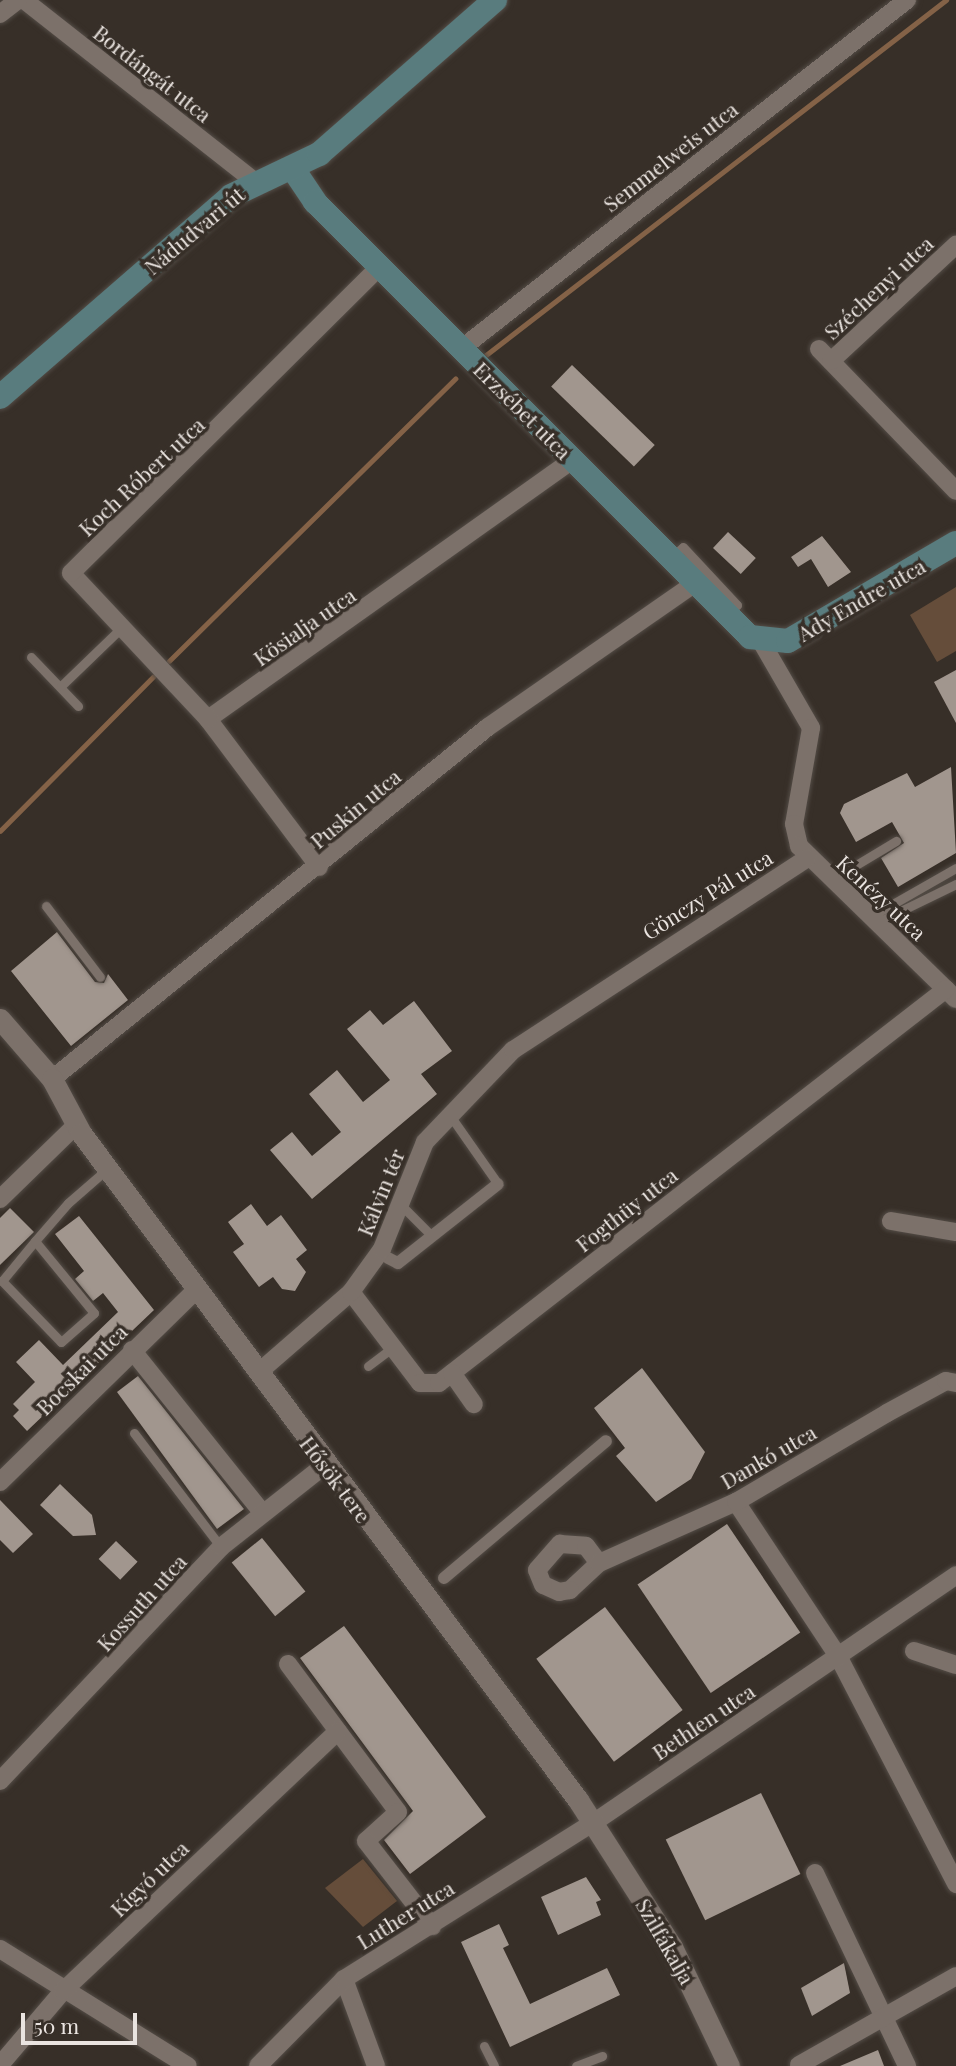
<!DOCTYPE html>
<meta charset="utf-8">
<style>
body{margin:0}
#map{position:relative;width:956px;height:2066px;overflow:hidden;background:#372f28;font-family:"Playfair Display",serif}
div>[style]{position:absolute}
.green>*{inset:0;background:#654d3a}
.stream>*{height:4.5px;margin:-2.25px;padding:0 2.25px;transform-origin:2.25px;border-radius:2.25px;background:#846247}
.building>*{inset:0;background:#a1968e;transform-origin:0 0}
.roads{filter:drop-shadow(0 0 2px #534c46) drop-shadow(0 0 2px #534c46)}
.service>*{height:9px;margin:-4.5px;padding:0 4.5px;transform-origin:4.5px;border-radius:4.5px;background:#7c716a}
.pedestrian>*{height:12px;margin:-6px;padding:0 6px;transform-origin:6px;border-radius:6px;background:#7c716a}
.minor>*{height:18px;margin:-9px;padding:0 9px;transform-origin:9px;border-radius:9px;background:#7c716a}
.tertiary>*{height:21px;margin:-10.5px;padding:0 10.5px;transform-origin:10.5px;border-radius:10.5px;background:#7c716a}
.secondary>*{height:24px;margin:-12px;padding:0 12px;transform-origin:12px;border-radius:12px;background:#597c7e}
span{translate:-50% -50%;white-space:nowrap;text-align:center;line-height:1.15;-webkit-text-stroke:7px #372f28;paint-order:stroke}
.street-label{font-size:21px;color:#eae4e0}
.scale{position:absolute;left:21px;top:2013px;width:116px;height:32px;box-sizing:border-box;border:4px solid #eae4e0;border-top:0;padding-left:9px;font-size:21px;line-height:24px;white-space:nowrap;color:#eae4e0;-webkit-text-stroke:5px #372f28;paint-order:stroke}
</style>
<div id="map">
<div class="green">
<div style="clip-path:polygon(956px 587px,956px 651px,937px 662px,910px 615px)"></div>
<div style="clip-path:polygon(363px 1859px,397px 1901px,363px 1927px,325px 1888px)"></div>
</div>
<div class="stream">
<div style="left:486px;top:355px;width:581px;rotate:-37.66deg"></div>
<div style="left:169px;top:661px;width:402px;rotate:-44.6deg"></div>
<div style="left:0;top:831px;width:217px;rotate:-45.2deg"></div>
</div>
<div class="building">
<div style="left:572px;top:365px;width:115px;height:30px;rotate:44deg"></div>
<div style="left:728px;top:532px;width:38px;height:22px;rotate:43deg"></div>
<div style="clip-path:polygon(822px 536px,851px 572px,828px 587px,811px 559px,798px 567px,791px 557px)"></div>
<div style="clip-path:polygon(956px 670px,956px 723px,934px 682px)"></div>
<div style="clip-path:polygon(951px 767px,956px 853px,898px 887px,881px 858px,904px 843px,892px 822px,856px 842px,840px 813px,844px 804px,907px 773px,915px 787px)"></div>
<div style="clip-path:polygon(57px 932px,95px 982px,104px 983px,108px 974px,128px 1000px,71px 1046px,11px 971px)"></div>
<div style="clip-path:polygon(414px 1001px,452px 1051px,421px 1074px,437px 1094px,312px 1199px,270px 1150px,292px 1132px,312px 1156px,341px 1132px,309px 1094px,337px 1070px,363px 1102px,390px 1080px,347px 1029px,370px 1010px,383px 1025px)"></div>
<div style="clip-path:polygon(251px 1204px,267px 1226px,281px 1215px,307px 1250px,296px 1259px,306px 1272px,295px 1291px,282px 1289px,273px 1277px,259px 1287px,233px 1252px,244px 1244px,228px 1222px)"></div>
<div style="clip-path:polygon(10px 1208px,34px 1232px,0 1265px,0 1218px)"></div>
<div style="clip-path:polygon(79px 1216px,154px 1310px,27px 1431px,13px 1416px,19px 1410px,13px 1404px,35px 1382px,16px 1362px,39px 1340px,63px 1365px,118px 1312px,103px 1293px,93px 1301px,75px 1279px,84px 1271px,55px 1234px)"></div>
<div style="clip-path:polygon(642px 1368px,705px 1452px,691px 1479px,656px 1502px,616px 1456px,625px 1448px,594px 1408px)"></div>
<div style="clip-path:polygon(138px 1376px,244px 1509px,217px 1529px,117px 1392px)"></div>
<div style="clip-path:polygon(60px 1484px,92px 1515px,96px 1535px,73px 1536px,40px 1505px)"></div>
<div style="clip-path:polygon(0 1500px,33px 1534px,13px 1553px,0 1540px)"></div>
<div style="left:727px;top:1524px;width:131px;height:108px;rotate:56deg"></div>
<div style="left:262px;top:1538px;width:69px;height:39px;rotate:51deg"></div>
<div style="left:116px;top:1541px;width:30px;height:25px;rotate:44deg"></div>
<div style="left:605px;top:1607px;width:129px;height:86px;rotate:53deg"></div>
<div style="clip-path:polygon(344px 1626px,486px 1817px,410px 1874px,384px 1840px,413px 1811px,300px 1658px)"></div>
<div style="left:761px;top:1793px;width:90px;height:106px;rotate:64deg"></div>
<div style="clip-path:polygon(586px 1877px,601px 1900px,596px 1902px,601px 1915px,558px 1935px,541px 1897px)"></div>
<div style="clip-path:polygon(499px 1924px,509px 1945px,503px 1948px,530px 2004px,607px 1968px,620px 1995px,510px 2047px,461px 1942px)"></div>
<div style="clip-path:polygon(844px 1963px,850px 1993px,812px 2016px,801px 1988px)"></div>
<div style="clip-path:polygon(878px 2050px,884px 2066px,840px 2066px)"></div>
</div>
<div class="roads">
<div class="service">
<div style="left:673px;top:556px;width:13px;rotate:-42deg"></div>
<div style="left:683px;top:547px;width:79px;rotate:47deg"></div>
<div style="left:737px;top:605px;width:13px;rotate:141deg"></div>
<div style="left:31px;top:657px;width:68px;rotate:46.2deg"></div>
<div style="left:61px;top:686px;width:85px;rotate:-44deg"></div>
<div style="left:831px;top:880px;width:76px;rotate:-31deg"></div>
<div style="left:46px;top:906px;width:89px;rotate:52.7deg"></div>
<div style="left:870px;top:917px;width:99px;rotate:-29.7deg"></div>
<div style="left:878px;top:922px;width:87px;rotate:-26deg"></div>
<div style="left:449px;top:1114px;width:85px;rotate:55deg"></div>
<div style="left:400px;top:1204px;width:45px;rotate:45deg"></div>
<div style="left:35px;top:1241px;width:93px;rotate:50.7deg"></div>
<div style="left:94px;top:1313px;width:44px;rotate:138.7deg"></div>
<div style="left:61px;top:1342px;width:85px;rotate:-134deg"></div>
<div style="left:2px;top:1281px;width:52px;rotate:-50.5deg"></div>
<div style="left:35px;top:1241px;width:50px;rotate:-49deg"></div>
<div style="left:68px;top:1203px;width:52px;rotate:-41.1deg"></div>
<div style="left:368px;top:1366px;width:31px;rotate:-37deg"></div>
<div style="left:134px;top:1433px;width:143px;rotate:52.7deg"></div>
<div style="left:484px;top:2046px;width:22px;rotate:63deg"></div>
<div style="left:576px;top:2066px;width:28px;rotate:-21deg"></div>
</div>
<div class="pedestrian">
<div style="left:388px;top:1258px;width:11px;rotate:27deg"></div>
<div style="left:398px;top:1263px;width:127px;rotate:-38.3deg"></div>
<div style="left:444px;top:1578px;width:212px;rotate:-40.2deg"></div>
</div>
<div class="minor">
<div style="left:24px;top:0;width:293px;rotate:38.2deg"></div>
<div style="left:0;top:14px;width:23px;rotate:-38deg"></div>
<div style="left:462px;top:348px;width:565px;rotate:-38.03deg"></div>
<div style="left:819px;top:349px;width:197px;rotate:46deg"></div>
<div style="left:831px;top:361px;width:171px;rotate:-42.9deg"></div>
<div style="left:762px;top:643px;width:98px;rotate:60deg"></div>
<div style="left:811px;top:728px;width:97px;rotate:100deg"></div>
<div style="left:794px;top:824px;width:23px;rotate:77deg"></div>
<div style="left:799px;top:846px;width:219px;rotate:44.3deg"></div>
<div style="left:208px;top:719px;width:449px;rotate:-35.4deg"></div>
<div style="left:319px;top:867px;width:185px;rotate:-126.9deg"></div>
<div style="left:208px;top:719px;width:200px;rotate:-133.2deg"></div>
<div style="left:71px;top:573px;width:436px;rotate:-44.8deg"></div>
<div style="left:52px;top:1079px;width:560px;rotate:-38.92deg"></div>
<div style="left:488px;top:727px;width:252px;rotate:-34.8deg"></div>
<div style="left:0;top:1199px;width:106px;rotate:-44.2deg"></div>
<div style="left:891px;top:1221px;width:66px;rotate:9.6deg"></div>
<div style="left:351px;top:1292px;width:114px;rotate:52.8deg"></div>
<div style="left:420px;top:1383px;width:19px"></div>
<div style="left:439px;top:1383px;width:642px;rotate:-37.85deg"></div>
<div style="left:132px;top:1350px;width:205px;rotate:51.3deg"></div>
<div style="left:259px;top:1372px;width:122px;rotate:-41deg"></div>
<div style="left:351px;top:1292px;width:53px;rotate:-54.2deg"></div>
<div style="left:382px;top:1249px;width:115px;rotate:-68.1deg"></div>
<div style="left:425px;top:1142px;width:127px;rotate:-46.3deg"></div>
<div style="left:513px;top:1050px;width:351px;rotate:-33.1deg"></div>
<div style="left:452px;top:1373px;width:38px;rotate:55deg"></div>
<div style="left:0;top:1482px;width:274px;rotate:-44.4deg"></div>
<div style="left:736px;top:1502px;width:185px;rotate:56.5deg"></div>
<div style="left:838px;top:1656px;width:257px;rotate:62.6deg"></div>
<div style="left:599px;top:1563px;width:40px;rotate:137deg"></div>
<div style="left:570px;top:1590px;width:11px;rotate:170deg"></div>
<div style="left:559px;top:1592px;width:17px;rotate:-156deg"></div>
<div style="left:543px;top:1585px;width:16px;rotate:-112deg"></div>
<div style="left:537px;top:1570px;width:35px;rotate:-49deg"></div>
<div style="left:560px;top:1544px;width:26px;rotate:4deg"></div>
<div style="left:586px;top:1546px;width:21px;rotate:53deg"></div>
<div style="left:599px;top:1563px;width:150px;rotate:-24deg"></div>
<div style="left:736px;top:1502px;width:175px;rotate:-30.5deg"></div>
<div style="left:887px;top:1413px;width:67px;rotate:-28.5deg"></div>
<div style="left:946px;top:1381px;width:10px;rotate:11deg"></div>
<div style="left:914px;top:1651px;width:44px;rotate:18.4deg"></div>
<div style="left:288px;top:1664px;width:184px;rotate:53.4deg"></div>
<div style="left:398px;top:1812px;width:43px;rotate:137.8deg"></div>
<div style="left:366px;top:1841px;width:108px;rotate:52.2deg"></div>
<div style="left:0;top:1781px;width:322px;rotate:-46.6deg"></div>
<div style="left:221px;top:1547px;width:132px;rotate:-38.3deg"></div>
<div style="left:815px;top:1873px;width:214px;rotate:64.5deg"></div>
<div style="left:0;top:1949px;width:221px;rotate:31.9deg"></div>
<div style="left:344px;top:1979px;width:93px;rotate:69.8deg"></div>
<div style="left:0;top:2065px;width:97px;rotate:-49.6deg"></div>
<div style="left:63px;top:1991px;width:378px;rotate:-43.4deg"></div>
<div style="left:799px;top:2065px;width:180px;rotate:-29.5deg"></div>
<div style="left:258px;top:2066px;width:122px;rotate:-45.3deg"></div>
<div style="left:344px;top:1979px;width:294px;rotate:-32.1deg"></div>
<div style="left:593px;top:1823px;width:440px;rotate:-34.3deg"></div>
</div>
<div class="tertiary">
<div style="left:0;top:1019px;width:79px;rotate:49.1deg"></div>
<div style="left:52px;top:1079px;width:61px;rotate:61.8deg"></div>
<div style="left:81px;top:1133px;width:832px;rotate:53.31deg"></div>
<div style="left:578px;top:1800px;width:174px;rotate:57.4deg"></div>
<div style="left:672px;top:1947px;width:132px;rotate:64.4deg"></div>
</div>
<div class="secondary">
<div style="left:293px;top:169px;width:40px;rotate:56deg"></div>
<div style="left:315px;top:202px;width:615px;rotate:45deg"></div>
<div style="left:750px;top:637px;width:38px;rotate:6deg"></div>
<div style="left:788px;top:641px;width:194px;rotate:-30.3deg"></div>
<div style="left:0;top:397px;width:306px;rotate:-41deg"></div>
<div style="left:231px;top:196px;width:98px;rotate:-25.5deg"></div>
<div style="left:319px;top:154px;width:234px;rotate:-41.2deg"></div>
</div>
</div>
<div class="street-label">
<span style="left:153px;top:73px;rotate:38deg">Bordángát utca</span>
<span style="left:670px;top:156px;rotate:-38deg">Semmelweis utca</span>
<span style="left:194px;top:230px;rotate:-40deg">Nádudvari út</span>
<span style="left:878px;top:287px;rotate:-43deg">Széchenyi utca</span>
<span style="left:523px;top:410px;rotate:45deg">Erzsébet utca</span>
<span style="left:141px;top:476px;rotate:-43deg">Koch Róbert utca</span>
<span style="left:861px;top:599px;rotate:-30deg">Ady Endre utca</span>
<span style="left:304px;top:626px;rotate:-35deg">Kösialja utca</span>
<span style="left:355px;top:808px;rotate:-40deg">Puskin utca</span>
<span style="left:707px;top:894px;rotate:-32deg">Gönczy Pál utca</span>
<span style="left:882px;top:897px;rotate:43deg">Kenézy utca</span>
<span style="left:380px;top:1192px;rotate:-68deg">Kálvin tér</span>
<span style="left:626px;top:1209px;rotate:-38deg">Fogthüy utca</span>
<span style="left:81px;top:1369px;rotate:-45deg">Bocskai utca</span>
<span style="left:768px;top:1456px;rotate:-30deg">Dankó utca</span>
<span style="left:336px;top:1479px;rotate:53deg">Hősök tere</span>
<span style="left:141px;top:1602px;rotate:-48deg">Kossuth utca</span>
<span style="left:703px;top:1721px;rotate:-34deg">Bethlen utca</span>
<span style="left:149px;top:1878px;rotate:-44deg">Kígyó utca</span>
<span style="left:405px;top:1914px;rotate:-32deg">Luther utca</span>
<span style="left:666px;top:1941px;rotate:60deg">Szilfákalja</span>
</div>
<div class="scale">50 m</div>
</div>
